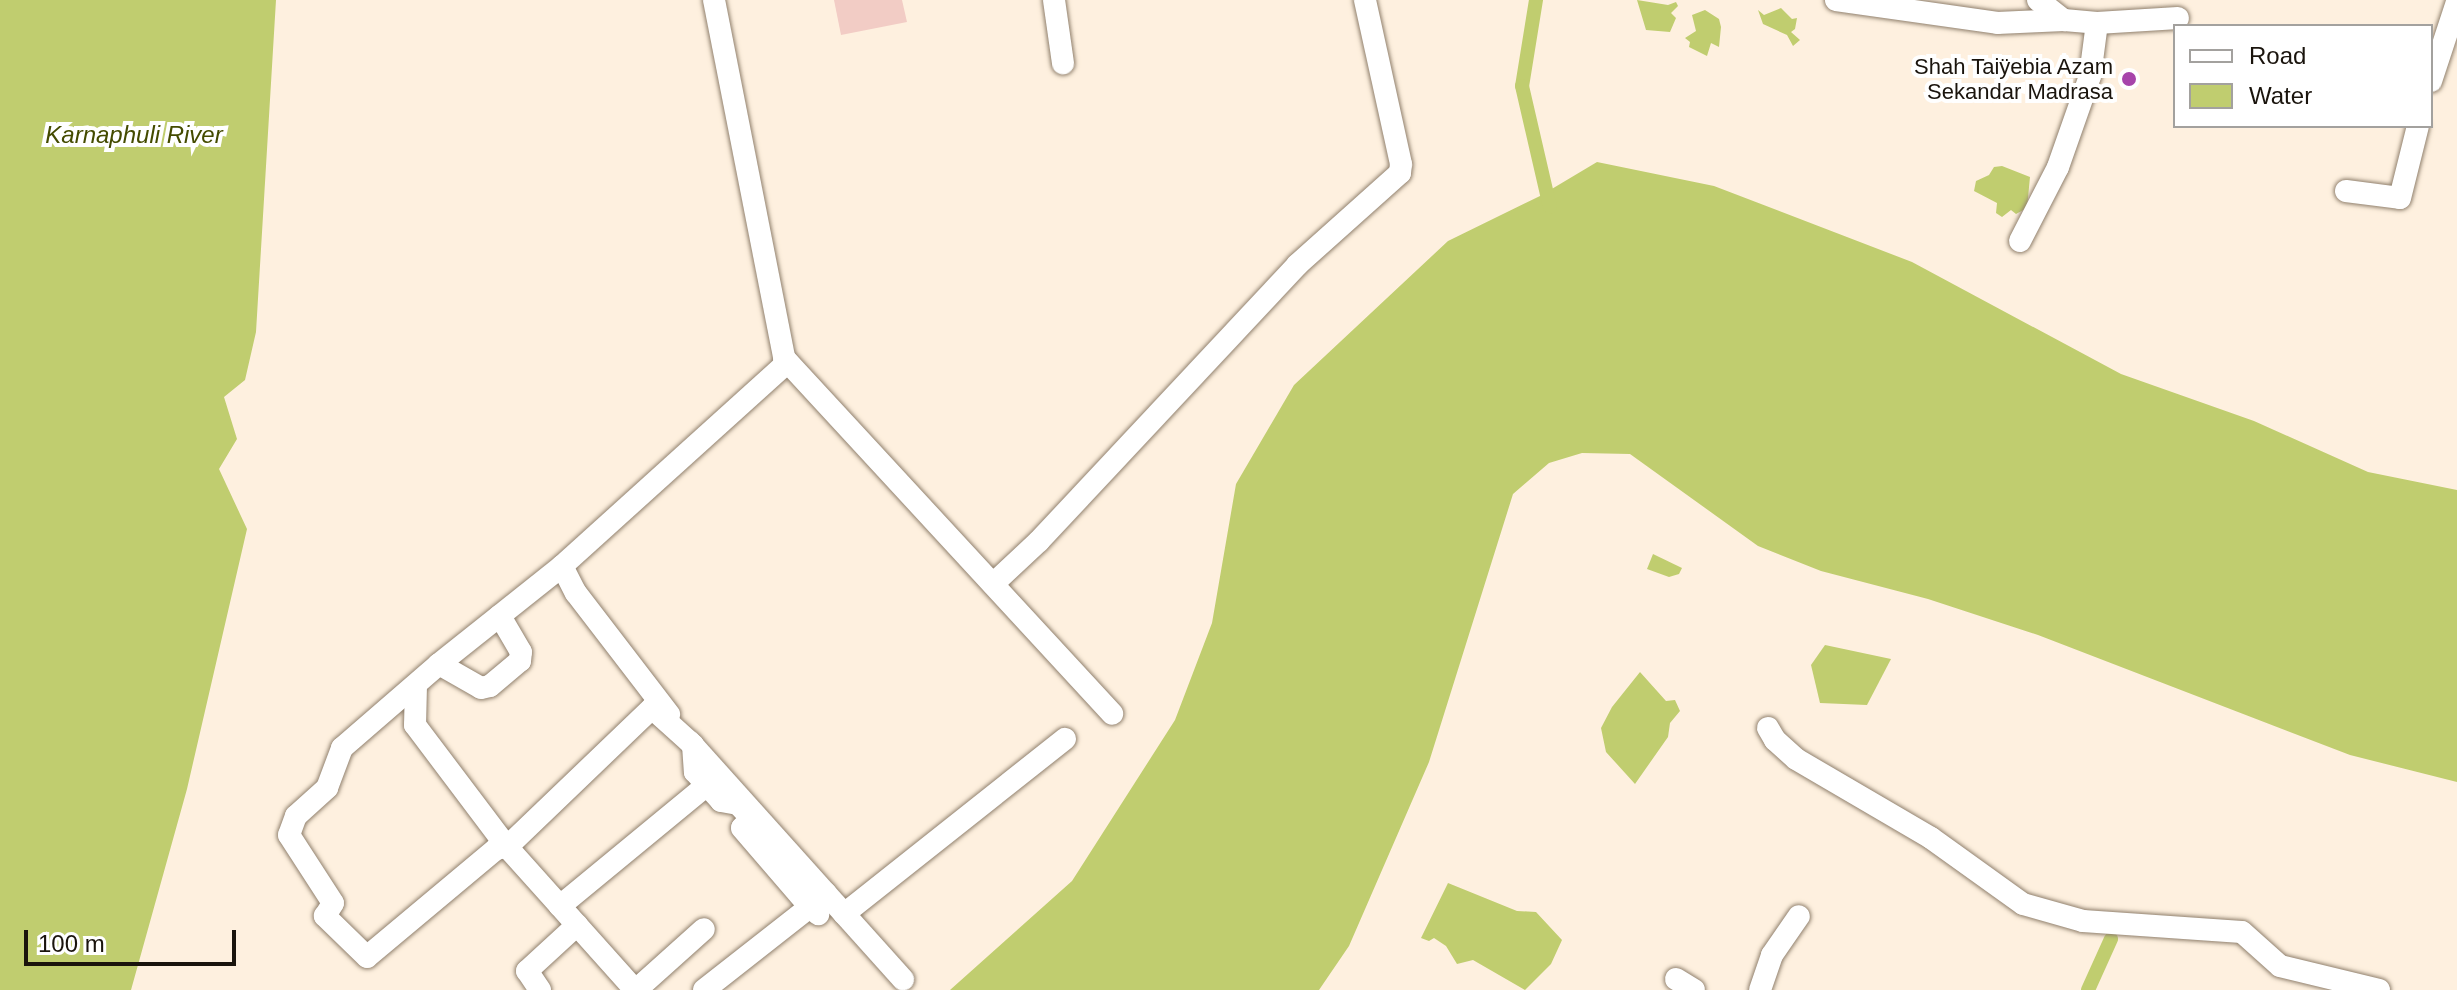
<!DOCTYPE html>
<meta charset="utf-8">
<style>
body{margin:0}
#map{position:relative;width:2457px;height:990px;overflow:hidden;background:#fef0df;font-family:Arial,sans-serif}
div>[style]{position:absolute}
.green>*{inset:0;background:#f2ccc5}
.water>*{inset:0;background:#c0cd6f}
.canal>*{height:14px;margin:-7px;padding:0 7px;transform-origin:7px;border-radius:7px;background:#c0cd6f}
.roads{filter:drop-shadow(0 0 2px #90806d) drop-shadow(0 0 2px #90806d)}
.minor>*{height:22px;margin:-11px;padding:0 11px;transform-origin:11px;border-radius:11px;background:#fff}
.dots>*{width:22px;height:22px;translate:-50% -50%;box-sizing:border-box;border:4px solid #fff;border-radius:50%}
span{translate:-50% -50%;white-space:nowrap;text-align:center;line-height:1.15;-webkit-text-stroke:8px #fff;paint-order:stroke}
.poi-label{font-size:22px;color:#1a140d}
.right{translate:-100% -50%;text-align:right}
.water-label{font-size:24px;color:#444b00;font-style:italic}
.legend{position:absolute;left:2173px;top:24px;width:260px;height:104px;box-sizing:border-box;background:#fff;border:2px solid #a3a19e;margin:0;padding:10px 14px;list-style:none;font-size:24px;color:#1a140d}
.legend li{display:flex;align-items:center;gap:16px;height:40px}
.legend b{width:40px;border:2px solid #a3a19e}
.scale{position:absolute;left:24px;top:930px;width:212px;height:36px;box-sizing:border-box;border:4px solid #1a140d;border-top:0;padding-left:10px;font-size:24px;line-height:28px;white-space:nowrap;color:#1a140d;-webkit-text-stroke:6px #fff;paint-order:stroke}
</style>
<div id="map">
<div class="green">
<div style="clip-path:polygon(834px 0,902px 0,907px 22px,841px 35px)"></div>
</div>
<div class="water">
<div style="clip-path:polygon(0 0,276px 0,256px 332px,245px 380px,224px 397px,237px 439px,219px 469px,247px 529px,187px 789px,131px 990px,0 990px)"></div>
<div style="clip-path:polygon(1637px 0,1668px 5px,1676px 2px,1678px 6px,1671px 13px,1676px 18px,1670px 32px,1646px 30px)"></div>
<div style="clip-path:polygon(1781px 8px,1792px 19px,1797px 18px,1795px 29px,1791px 32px,1800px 40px,1793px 46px,1787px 35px,1763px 24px,1758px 10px,1764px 15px)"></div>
<div style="clip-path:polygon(1705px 10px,1719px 19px,1721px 27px,1719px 47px,1711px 43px,1707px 56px,1689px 47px,1690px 42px,1685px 38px,1696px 31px,1692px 15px)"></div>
<div style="clip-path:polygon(1597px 162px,1714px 186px,1912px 262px,2121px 374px,2254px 421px,2368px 472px,2457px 490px,2457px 782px,2350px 755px,2038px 635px,1928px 599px,1821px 571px,1758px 546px,1630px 454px,1582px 453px,1549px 463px,1513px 494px,1429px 762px,1349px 946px,1319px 990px,950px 990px,1072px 881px,1175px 720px,1212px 623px,1236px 484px,1294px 385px,1448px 241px,1540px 196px)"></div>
<div style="clip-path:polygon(2002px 166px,2030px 177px,2027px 208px,2016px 214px,2011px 210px,2002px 217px,1996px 213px,1997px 203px,1974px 191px,1976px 181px,1989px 175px,1994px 167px)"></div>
<div style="clip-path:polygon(1653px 554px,1682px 568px,1679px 574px,1669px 577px,1647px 569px)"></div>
<div style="clip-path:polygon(1825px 645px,1891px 659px,1867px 705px,1820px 703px,1811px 665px)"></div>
<div style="clip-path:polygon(1640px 672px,1666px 701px,1675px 700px,1680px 711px,1670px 723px,1668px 737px,1635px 784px,1606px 752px,1601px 728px,1612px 707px)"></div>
<div style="clip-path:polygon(1448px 883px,1517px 911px,1536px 912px,1562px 940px,1551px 964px,1525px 990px,1473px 960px,1457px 964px,1446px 946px,1434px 938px,1429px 941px,1421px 938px)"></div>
</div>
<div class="canal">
<div style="left:1536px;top:0;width:87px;rotate:99.2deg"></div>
<div style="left:1522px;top:86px;width:124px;rotate:77deg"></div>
<div style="left:2088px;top:990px;width:56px;rotate:-65.7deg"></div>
</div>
<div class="roads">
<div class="minor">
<div style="left:714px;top:0;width:365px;rotate:78.9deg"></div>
<div style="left:784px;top:358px;width:484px;rotate:47.3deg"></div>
<div style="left:1054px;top:0;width:64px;rotate:81.9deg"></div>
<div style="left:1836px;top:0;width:163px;rotate:8.1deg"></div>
<div style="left:1997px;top:23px;width:67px;rotate:-2.6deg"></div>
<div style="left:2064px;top:20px;width:33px;rotate:5deg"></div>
<div style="left:2097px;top:23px;width:81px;rotate:-3.5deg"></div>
<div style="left:2038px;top:0;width:33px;rotate:38deg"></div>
<div style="left:2431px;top:81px;width:83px;rotate:-71.8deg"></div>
<div style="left:2346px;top:191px;width:54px;rotate:7.4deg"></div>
<div style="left:2400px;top:198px;width:74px;rotate:-76deg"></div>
<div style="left:2020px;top:241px;width:83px;rotate:-62.8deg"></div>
<div style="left:2058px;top:167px;width:96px;rotate:-70.6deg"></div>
<div style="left:2090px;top:76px;width:53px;rotate:-82.5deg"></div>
<div style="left:562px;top:566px;width:30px;rotate:63deg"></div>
<div style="left:576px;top:593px;width:153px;rotate:52.5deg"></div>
<div style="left:993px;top:584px;width:63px;rotate:-43.1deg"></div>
<div style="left:1039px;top:541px;width:378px;rotate:-46.9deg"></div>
<div style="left:1297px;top:265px;width:138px;rotate:-41.8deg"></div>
<div style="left:1400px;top:173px;width:9px;rotate:-84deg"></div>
<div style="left:1401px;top:164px;width:168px;rotate:-102.4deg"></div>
<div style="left:439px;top:664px;width:48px;rotate:29.7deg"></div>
<div style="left:481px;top:688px;width:9px;rotate:-13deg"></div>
<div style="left:490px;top:686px;width:39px;rotate:-40deg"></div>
<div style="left:520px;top:661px;width:9px;rotate:-84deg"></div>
<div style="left:521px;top:652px;width:42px;rotate:-120.3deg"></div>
<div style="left:416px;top:685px;width:40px;rotate:91.4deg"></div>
<div style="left:415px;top:725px;width:153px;rotate:53deg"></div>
<div style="left:507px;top:847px;width:11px;rotate:170deg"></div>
<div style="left:496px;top:849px;width:168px;rotate:140.1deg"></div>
<div style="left:367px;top:957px;width:59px;rotate:-135.7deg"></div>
<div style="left:325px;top:916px;width:15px;rotate:-58deg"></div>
<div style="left:333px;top:903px;width:81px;rotate:-122.9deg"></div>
<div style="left:289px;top:835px;width:20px;rotate:-70deg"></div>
<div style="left:296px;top:816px;width:42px;rotate:-42.1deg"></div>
<div style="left:327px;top:788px;width:43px;rotate:-69.4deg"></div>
<div style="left:342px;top:748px;width:128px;rotate:-40.9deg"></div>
<div style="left:439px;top:664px;width:157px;rotate:-38.5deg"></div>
<div style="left:562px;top:566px;width:304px;rotate:-42.1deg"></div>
<div style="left:1768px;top:728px;width:14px;rotate:60deg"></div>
<div style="left:1775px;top:740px;width:28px;rotate:42deg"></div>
<div style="left:1796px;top:759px;width:156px;rotate:30.3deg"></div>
<div style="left:1931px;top:838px;width:113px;rotate:35.7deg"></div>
<div style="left:2023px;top:904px;width:62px;rotate:15.8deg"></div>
<div style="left:2083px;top:921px;width:159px;rotate:4deg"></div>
<div style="left:2242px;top:932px;width:51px;rotate:41.8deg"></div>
<div style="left:2280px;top:966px;width:102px;rotate:13.6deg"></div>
<div style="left:690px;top:742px;width:319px;rotate:48.1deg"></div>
<div style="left:560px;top:906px;width:79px;rotate:-131.9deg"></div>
<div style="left:507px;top:847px;width:201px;rotate:-43.8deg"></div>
<div style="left:652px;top:708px;width:55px;rotate:42.1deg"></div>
<div style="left:693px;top:745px;width:27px;rotate:86deg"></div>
<div style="left:695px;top:772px;width:39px;rotate:48deg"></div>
<div style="left:721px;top:801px;width:17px;rotate:10deg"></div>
<div style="left:738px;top:804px;width:19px;rotate:47deg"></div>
<div style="left:751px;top:818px;width:13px;rotate:132deg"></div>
<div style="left:742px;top:828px;width:104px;rotate:49.3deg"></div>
<div style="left:810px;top:907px;width:21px;rotate:-41deg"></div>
<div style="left:844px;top:914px;width:282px;rotate:-38.4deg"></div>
<div style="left:1676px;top:979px;width:21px;rotate:31deg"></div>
<div style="left:540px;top:990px;width:23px;rotate:-124deg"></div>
<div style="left:527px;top:971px;width:68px;rotate:-42.6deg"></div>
<div style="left:635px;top:990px;width:113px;rotate:-131.8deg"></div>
<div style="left:560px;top:906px;width:190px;rotate:-39.5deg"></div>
<div style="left:636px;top:990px;width:91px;rotate:-41.9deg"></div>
<div style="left:704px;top:990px;width:135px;rotate:-38.1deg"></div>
<div style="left:810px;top:907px;width:11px;rotate:41deg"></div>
<div style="left:1760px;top:990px;width:37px;rotate:-71deg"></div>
<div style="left:1772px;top:955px;width:47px;rotate:-55.3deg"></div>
</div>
</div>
<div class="dots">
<div style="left:2129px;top:79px;background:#a744aa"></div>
</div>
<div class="poi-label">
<span class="right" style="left:2113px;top:79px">Shah Taiÿebia Azam<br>Sekandar Madrasa</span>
</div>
<div class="water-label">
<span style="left:134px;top:135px">Karnaphuli River</span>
</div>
<ul class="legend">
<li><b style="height:10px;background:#fff"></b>Road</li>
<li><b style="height:22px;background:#c0cd6f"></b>Water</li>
</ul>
<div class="scale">100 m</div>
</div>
